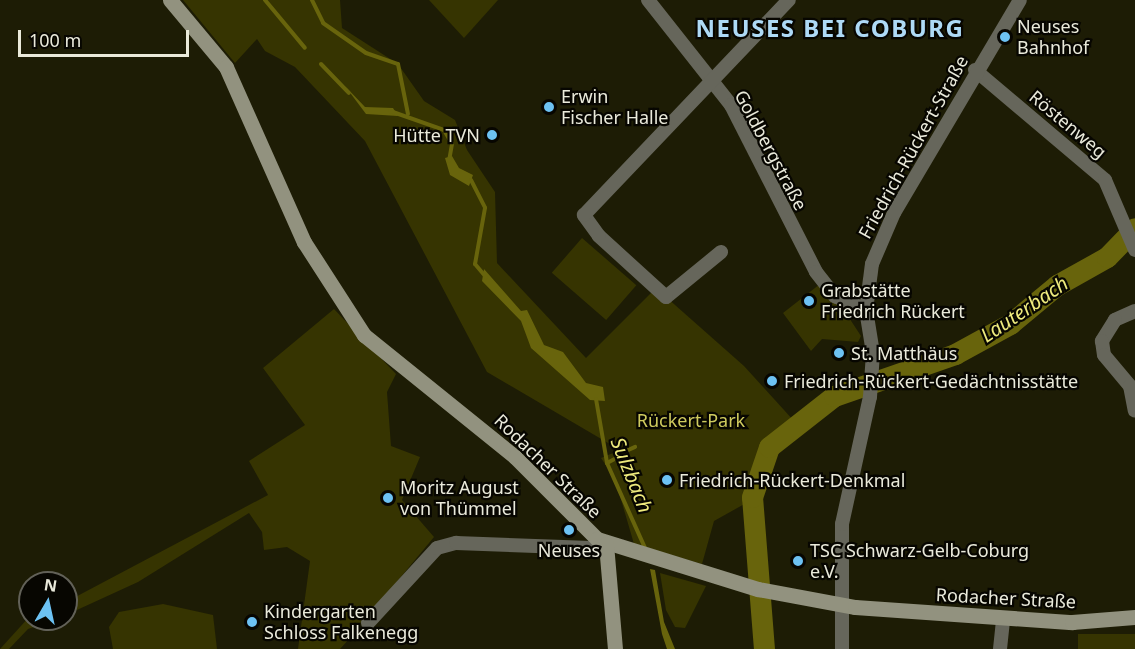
<!DOCTYPE html>
<meta charset="utf-8">
<style>
body{margin:0}
#map{position:relative;width:1135px;height:649px;overflow:hidden;background:#1d1c05;font-family:"Noto Sans",sans-serif}
div>[style]{position:absolute}
.green>*{inset:0;background:#363401;transform-origin:0 0}
.water>*{inset:0;background:#68640c}
.stream>*{height:4px;margin:-2px;padding:0 2px;transform-origin:2px;border-radius:2px;background:#68640c}
.river>*{height:21px;margin:-10.5px;padding:0 10.5px;transform-origin:10.5px;border-radius:10.5px;background:#68640c}
.street>*{height:14px;margin:-7px;padding:0 7px;transform-origin:7px;border-radius:7px;background:#66665b}
.secondary>*{height:15px;margin:-7.5px;padding:0 7.5px;transform-origin:7.5px;border-radius:7.5px;background:#92927f}
.dots>*{width:16px;height:16px;translate:-50% -50%;box-sizing:border-box;border:3px solid #070601;border-radius:50%}
span{translate:-50% -50%;white-space:nowrap;text-align:center;line-height:1.15;-webkit-text-stroke:4.5px #070601;paint-order:stroke}
.poi-label{font-size:18px;color:#eaeadb}
.left{translate:0 -50%;text-align:left}
.right{translate:-100% -50%;text-align:right}
.street-label{font-size:18px;color:#eaeadb}
.park-label{font-size:18px;color:#cfcb5e}
.water-label{font-size:20px;color:#eeea7d;font-style:italic}
.district-label{font-size:24px;color:#aedaf6;font-weight:700;letter-spacing:1.5px}
.north{position:absolute;left:18px;top:571px;width:60px;height:60px;box-sizing:border-box;background:#070601;border:2px solid #626158;border-radius:50%;rotate:9deg;font-size:16px;font-weight:700;line-height:24px;text-align:center;color:#eaeadb}
.north::after{content:'';display:block;margin:auto;width:21px;height:27px;background:#6dc2f3;clip-path:polygon(50% 0,100% 100%,50% 72%,0 100%)}
.scale{position:absolute;left:18px;top:30px;width:171px;height:27px;box-sizing:border-box;border:3px solid #eaeadb;border-top:0;padding-left:8px;font-size:18px;line-height:21px;white-space:nowrap;color:#eaeadb;-webkit-text-stroke:4px #070601;paint-order:stroke}
</style>
<div id="map">
<div class="green">
<div style="clip-path:polygon(183px 0,340px 0,342px 28px,398px 64px,424px 101px,455px 120px,467px 150px,495px 192px,497px 263px,586px 358px,652px 292px,666px 297px,744px 366px,794px 421px,761px 448px,748px 502px,714px 521px,702px 564px,634px 544px,615px 479px,601px 458px,620px 450px,487px 372px,365px 141px,295px 67px,265px 51px,257px 39px,235px 63px)"></div>
<div style="clip-path:polygon(429px 0,498px 0,464px 38px)"></div>
<div style="left:582px;top:238px;width:72px;height:46px;rotate:41deg"></div>
<div style="clip-path:polygon(820px 284px,844px 310px,861px 336px,858px 342px,822px 339px,811px 351px,783px 313px)"></div>
<div style="clip-path:polygon(334px 309px,396px 374px,387px 392px,391px 446px,420px 457px,402px 500px,434px 537px,351px 637px,340px 649px,298px 649px,310px 561px,287px 547px,264px 550px,262px 532px,249px 513px,138px 582px,66px 615px,66px 602px,268px 495px,249px 461px,305px 425px,263px 368px)"></div>
<div style="clip-path:polygon(660px 573px,706px 586px,685px 628px,675px 627px,666px 610px)"></div>
<div style="clip-path:polygon(163px 604px,213px 615px,217px 649px,113px 649px,109px 627px,119px 612px)"></div>
<div style="clip-path:polygon(30px 616px,56px 619px,28px 629px,9px 649px,0 649px)"></div>
<div style="left:1135px;top:634px;width:15px;height:57px;rotate:90deg"></div>
</div>
<div class="water">
<div style="clip-path:polygon(345px 86px,365px 107px,393px 108px,398px 116px,366px 114px)"></div>
<div style="clip-path:polygon(452px 156px,459px 168px,473px 175px,469px 186px,450px 175px,445px 158px)"></div>
<div style="clip-path:polygon(484px 269px,521px 311px,527px 310px,544px 345px,563px 352px,586px 383px,603px 387px,605px 401px,590px 400px,531px 348px,521px 321px,482px 281px)"></div>
<div style="clip-path:polygon(861px 382px,862px 390px,854px 395px,833px 401px,826px 396px)"></div>
<div style="clip-path:polygon(761px 541px,765px 580px,757px 578px,753px 544px)"></div>
<div style="clip-path:polygon(650px 569px,655px 570px,664px 622px,675px 649px,667px 649px,662px 634px)"></div>
</div>
<div class="stream">
<div style="left:265px;top:0;width:62px;rotate:50.2deg"></div>
<div style="left:312px;top:0;width:25px;rotate:64deg"></div>
<div style="left:323px;top:23px;width:52px;rotate:34.9deg"></div>
<div style="left:366px;top:53px;width:34px;rotate:19deg"></div>
<div style="left:398px;top:64px;width:51px;rotate:78.7deg"></div>
<div style="left:321px;top:64px;width:40px;rotate:46deg"></div>
<div style="left:390px;top:111px;width:57px;rotate:19.4deg"></div>
<div style="left:444px;top:130px;width:16px;rotate:60deg"></div>
<div style="left:452px;top:144px;width:17px;rotate:100deg"></div>
<div style="left:471px;top:180px;width:31px;rotate:63deg"></div>
<div style="left:485px;top:208px;width:57px;rotate:100.1deg"></div>
<div style="left:475px;top:264px;width:17px;rotate:50deg"></div>
<div style="left:596px;top:399px;width:65px;rotate:80.2deg"></div>
<div style="left:607px;top:463px;width:93px;rotate:65.9deg"></div>
<div style="left:626px;top:451px;width:10px;rotate:-24deg"></div>
<div style="left:607px;top:463px;width:15px;rotate:-28deg"></div>
</div>
<div class="river">
<div style="left:764px;top:649px;width:152px;rotate:-94.5deg"></div>
<div style="left:752px;top:497px;width:53px;rotate:-71.2deg"></div>
<div style="left:769px;top:447px;width:83px;rotate:-38.1deg"></div>
<div style="left:834px;top:396px;width:128px;rotate:-19.1deg"></div>
<div style="left:955px;top:354px;width:63px;rotate:-28.6deg"></div>
<div style="left:1010px;top:324px;width:61px;rotate:-39.7deg"></div>
<div style="left:1057px;top:285px;width:57px;rotate:-29.2deg"></div>
<div style="left:1107px;top:257px;width:40px;rotate:-46deg"></div>
</div>
<div class="street">
<div style="left:648px;top:0;width:134px;rotate:51.7deg"></div>
<div style="left:731px;top:105px;width:187px;rotate:63deg"></div>
<div style="left:816px;top:272px;width:31px;rotate:52deg"></div>
<div style="left:835px;top:296px;width:34px;rotate:24deg"></div>
<div style="left:975px;top:70px;width:170px;rotate:40.2deg"></div>
<div style="left:1105px;top:180px;width:76px;rotate:66.8deg"></div>
<div style="left:721px;top:252px;width:71px;rotate:140.7deg"></div>
<div style="left:666px;top:297px;width:91px;rotate:-137.7deg"></div>
<div style="left:599px;top:236px;width:26px;rotate:-126deg"></div>
<div style="left:584px;top:215px;width:297px;rotate:-46.4deg"></div>
<div style="left:1135px;top:311px;width:22px;rotate:156deg"></div>
<div style="left:1115px;top:320px;width:25px;rotate:122deg"></div>
<div style="left:1102px;top:341px;width:14px;rotate:82deg"></div>
<div style="left:1104px;top:355px;width:40px;rotate:50deg"></div>
<div style="left:1130px;top:386px;width:25px;rotate:79deg"></div>
<div style="left:368px;top:623px;width:102px;rotate:-47.4deg"></div>
<div style="left:437px;top:548px;width:20px;rotate:-15deg"></div>
<div style="left:456px;top:543px;width:135px;rotate:2.1deg"></div>
<div style="left:591px;top:548px;width:16px;rotate:-15deg"></div>
<div style="left:842px;top:649px;width:125px;rotate:-90deg"></div>
<div style="left:842px;top:524px;width:130px;rotate:-77.6deg"></div>
<div style="left:870px;top:397px;width:44px;rotate:-86.1deg"></div>
<div style="left:873px;top:353px;width:44px;rotate:-99.2deg"></div>
<div style="left:866px;top:310px;width:46px;rotate:-82.6deg"></div>
<div style="left:872px;top:264px;width:56px;rotate:-66.7deg"></div>
<div style="left:894px;top:213px;width:247px;rotate:-59.4deg"></div>
<div style="left:1000px;top:649px;width:30px;rotate:-84deg"></div>
</div>
<div class="secondary">
<div style="left:170px;top:0;width:87px;rotate:50.1deg"></div>
<div style="left:226px;top:67px;width:192px;rotate:66deg"></div>
<div style="left:304px;top:242px;width:111px;rotate:57.2deg"></div>
<div style="left:364px;top:335px;width:194px;rotate:38.9deg"></div>
<div style="left:515px;top:457px;width:116px;rotate:45deg"></div>
<div style="left:597px;top:539px;width:169px;rotate:17.3deg"></div>
<div style="left:758px;top:589px;width:99px;rotate:10.5deg"></div>
<div style="left:855px;top:607px;width:218px;rotate:4deg"></div>
<div style="left:1072px;top:622px;width:63px;rotate:-4.5deg"></div>
<div style="left:606px;top:544px;width:105px;rotate:85.1deg"></div>
</div>
<div class="dots">
<div style="left:1005px;top:37px;background:#6dc2f3"></div>
<div style="left:549px;top:107px;background:#6dc2f3"></div>
<div style="left:492px;top:135px;background:#6dc2f3"></div>
<div style="left:809px;top:301px;background:#6dc2f3"></div>
<div style="left:839px;top:353px;background:#6dc2f3"></div>
<div style="left:772px;top:381px;background:#6dc2f3"></div>
<div style="left:667px;top:480px;background:#6dc2f3"></div>
<div style="left:388px;top:498px;background:#6dc2f3"></div>
<div style="left:569px;top:530px;background:#6dc2f3"></div>
<div style="left:798px;top:561px;background:#6dc2f3"></div>
<div style="left:252px;top:622px;background:#6dc2f3"></div>
</div>
<div class="poi-label">
<span class="left" style="left:1017px;top:37px">Neuses<br>Bahnhof</span>
<span class="left" style="left:561px;top:107px">Erwin<br>Fischer Halle</span>
<span class="right" style="left:480px;top:135px">Hütte TVN</span>
<span class="left" style="left:821px;top:301px">Grabstätte<br>Friedrich Rückert</span>
<span class="left" style="left:851px;top:353px">St. Matthäus</span>
<span class="left" style="left:784px;top:381px">Friedrich-Rückert-Gedächtnisstätte</span>
<span class="left" style="left:679px;top:480px">Friedrich-Rückert-Denkmal</span>
<span class="left" style="left:400px;top:498px">Moritz August<br>von Thümmel</span>
<span style="left:569px;top:550px">Neuses</span>
<span class="left" style="left:810px;top:561px">TSC Schwarz-Gelb-Coburg<br>e.V.</span>
<span class="left" style="left:264px;top:622px">Kindergarten<br>Schloss Falkenegg</span>
</div>
<div class="street-label">
<span style="left:1068px;top:124px;rotate:40deg">Röstenweg</span>
<span style="left:913px;top:147px;rotate:-61deg">Friedrich-Rückert-Straße</span>
<span style="left:771px;top:150px;rotate:62deg">Goldbergstraße</span>
<span style="left:548px;top:466px;rotate:44deg">Rodacher Straße</span>
<span style="left:1006px;top:598px;rotate:3deg">Rodacher Straße</span>
</div>
<div class="park-label">
<span style="left:691px;top:420px">Rückert-Park</span>
</div>
<div class="water-label">
<span style="left:1024px;top:309px;rotate:-34deg">Lauterbach</span>
<span style="left:632px;top:475px;rotate:68deg">Sulzbach</span>
</div>
<div class="district-label">
<span style="left:830px;top:28px">NEUSES BEI COBURG</span>
</div>
<div class="north">N</div>
<div class="scale">100 m</div>
</div>
